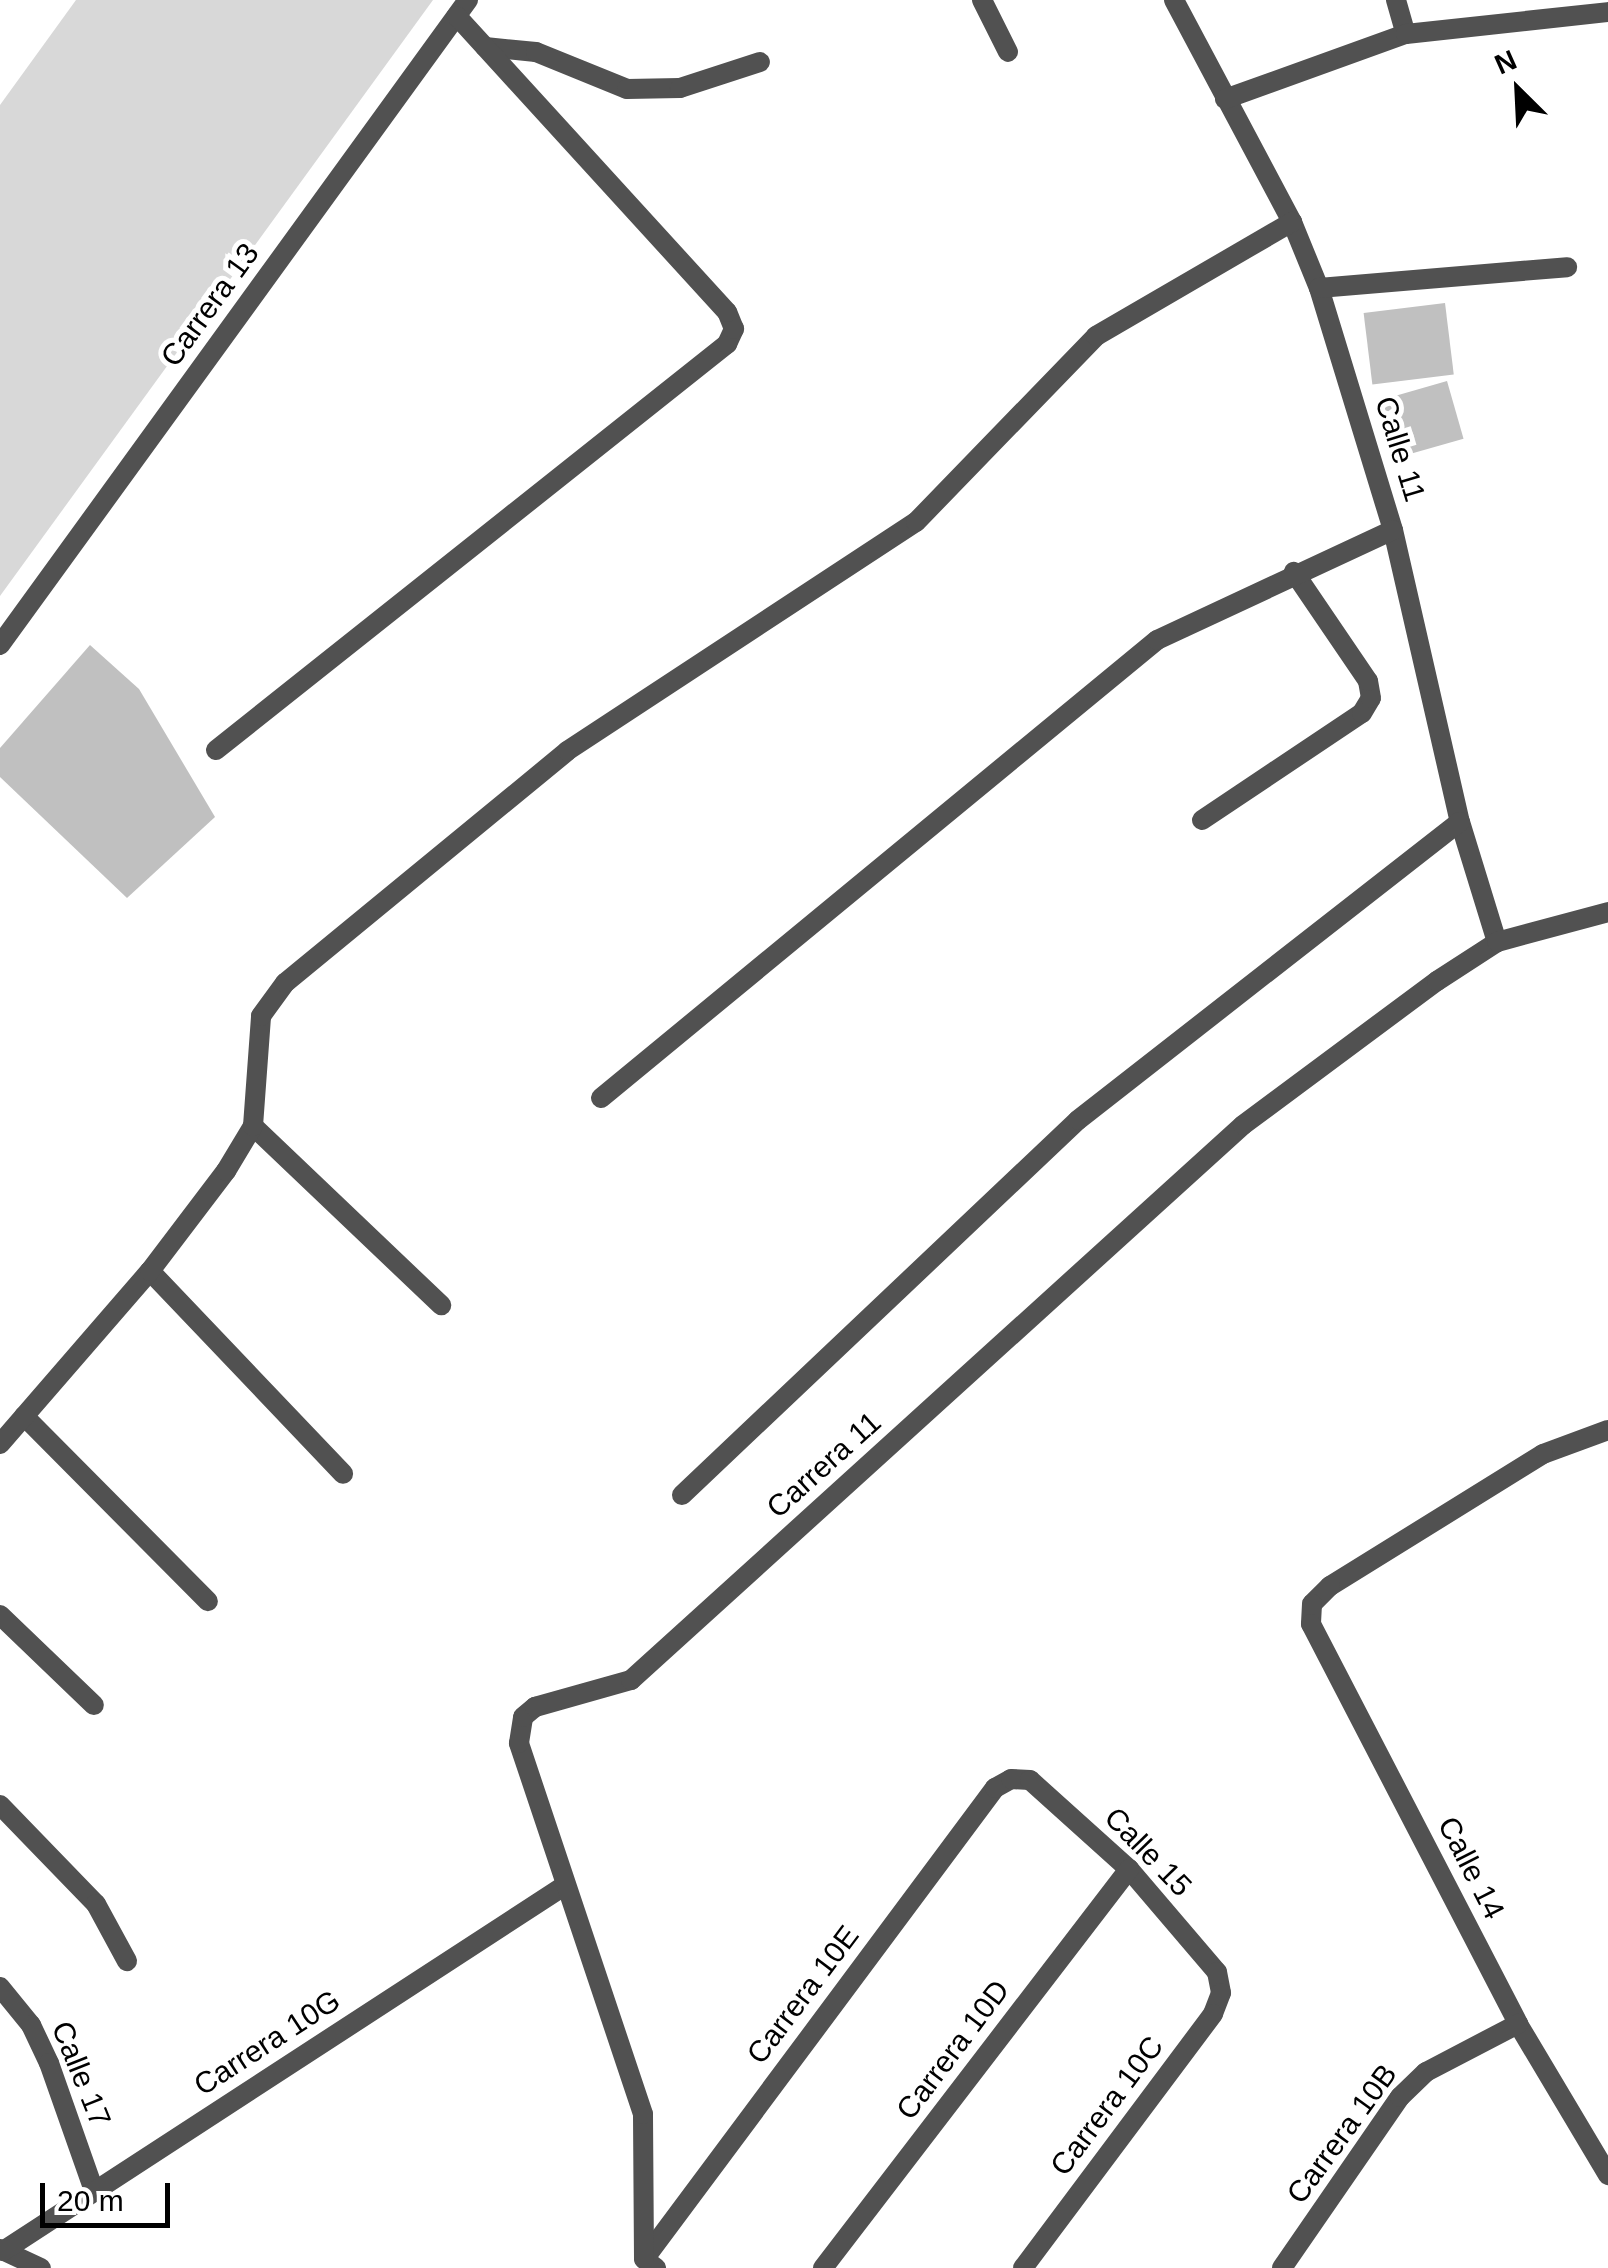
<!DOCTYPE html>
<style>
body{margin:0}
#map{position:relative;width:1608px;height:2268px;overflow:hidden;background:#fff;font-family:Arial,sans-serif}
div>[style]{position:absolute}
.green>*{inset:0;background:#d8d8d8}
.building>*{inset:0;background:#c0c0c0;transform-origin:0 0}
.service>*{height:20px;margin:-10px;padding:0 10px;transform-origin:10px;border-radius:10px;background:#515151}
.minor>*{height:20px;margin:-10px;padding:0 10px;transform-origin:10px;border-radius:10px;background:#515151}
span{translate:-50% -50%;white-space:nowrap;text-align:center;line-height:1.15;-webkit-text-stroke:10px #fff;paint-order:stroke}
.street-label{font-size:30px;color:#000}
.north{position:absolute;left:1468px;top:40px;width:100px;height:100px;-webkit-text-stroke:8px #fff;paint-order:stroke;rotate:336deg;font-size:28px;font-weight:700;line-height:40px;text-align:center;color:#000}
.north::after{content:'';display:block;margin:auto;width:35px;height:45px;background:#000;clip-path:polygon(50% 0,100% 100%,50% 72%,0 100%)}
.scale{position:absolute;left:40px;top:2183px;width:130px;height:45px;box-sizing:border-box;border:5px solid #000;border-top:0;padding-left:12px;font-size:30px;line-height:35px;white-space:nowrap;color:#000;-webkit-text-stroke:8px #fff;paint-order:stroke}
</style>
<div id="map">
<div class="green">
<div style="clip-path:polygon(76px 0,433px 0,0 596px,0 105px)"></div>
</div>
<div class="building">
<div style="left:1445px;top:303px;width:72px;height:82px;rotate:83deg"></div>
<div style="left:1447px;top:381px;width:60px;height:75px;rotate:74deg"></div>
<div style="clip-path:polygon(90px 645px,139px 689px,215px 817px,127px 898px,0 777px,0 748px)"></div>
</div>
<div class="service">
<div style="left:982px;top:0;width:58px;rotate:63.4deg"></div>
<div style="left:485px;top:47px;width:51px;rotate:5.6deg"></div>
<div style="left:536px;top:52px;width:98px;rotate:22.1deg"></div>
<div style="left:627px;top:89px;width:53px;rotate:-1.1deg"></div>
<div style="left:680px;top:88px;width:84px;rotate:-18deg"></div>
</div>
<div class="minor">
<div style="left:1174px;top:0;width:251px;rotate:62deg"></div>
<div style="left:1292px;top:222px;width:71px;rotate:67.8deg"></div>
<div style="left:1319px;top:288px;width:253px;rotate:73deg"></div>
<div style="left:1393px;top:530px;width:300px;rotate:77.1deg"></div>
<div style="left:1460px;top:822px;width:126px;rotate:72.9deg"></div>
<div style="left:1396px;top:0;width:35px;rotate:74deg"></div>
<div style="left:1225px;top:99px;width:192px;rotate:-19.8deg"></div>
<div style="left:1406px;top:34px;width:203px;rotate:-6.2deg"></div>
<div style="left:1319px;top:288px;width:249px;rotate:-4.8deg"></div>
<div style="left:0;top:645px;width:797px;rotate:-54.04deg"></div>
<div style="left:216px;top:750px;width:653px;rotate:-38.47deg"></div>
<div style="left:727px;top:344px;width:17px;rotate:-65deg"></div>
<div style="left:734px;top:329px;width:18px;rotate:-112deg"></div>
<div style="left:727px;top:312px;width:401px;rotate:-132.4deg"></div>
<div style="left:1202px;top:820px;width:192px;rotate:-33.8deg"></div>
<div style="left:1362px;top:713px;width:17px;rotate:-59deg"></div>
<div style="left:1371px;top:698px;width:17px;rotate:-100deg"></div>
<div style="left:1368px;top:681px;width:132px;rotate:-124.2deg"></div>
<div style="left:601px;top:1098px;width:720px;rotate:-39.48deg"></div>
<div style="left:1157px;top:640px;width:260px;rotate:-25deg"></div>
<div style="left:253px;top:1126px;width:260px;rotate:43.6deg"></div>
<div style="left:150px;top:1271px;width:280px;rotate:46.4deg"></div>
<div style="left:24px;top:1416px;width:261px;rotate:45.2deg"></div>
<div style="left:1608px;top:1430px;width:69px;rotate:159.7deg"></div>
<div style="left:1543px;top:1454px;width:251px;rotate:148.2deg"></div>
<div style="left:1330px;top:1586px;width:25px;rotate:135deg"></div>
<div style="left:1312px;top:1604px;width:20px;rotate:93deg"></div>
<div style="left:1311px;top:1624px;width:450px;rotate:62.6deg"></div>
<div style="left:1518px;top:2024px;width:176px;rotate:59.2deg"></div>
<div style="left:0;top:1444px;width:229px;rotate:-49.1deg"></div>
<div style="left:150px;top:1271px;width:126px;rotate:-52.8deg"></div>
<div style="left:226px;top:1171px;width:52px;rotate:-59deg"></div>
<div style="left:253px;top:1126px;width:110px;rotate:-85.8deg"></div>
<div style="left:261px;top:1016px;width:41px;rotate:-54deg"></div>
<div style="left:285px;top:983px;width:365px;rotate:-39.4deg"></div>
<div style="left:567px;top:751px;width:417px;rotate:-33.3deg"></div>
<div style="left:916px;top:522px;width:259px;rotate:-45.9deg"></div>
<div style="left:1096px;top:336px;width:227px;rotate:-30.2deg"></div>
<div style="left:682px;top:1495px;width:545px;rotate:-43.44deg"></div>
<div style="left:1078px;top:1120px;width:484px;rotate:-38deg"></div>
<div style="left:0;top:1615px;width:130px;rotate:43.8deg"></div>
<div style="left:0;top:1805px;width:138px;rotate:45.9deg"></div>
<div style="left:96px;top:1904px;width:65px;rotate:61.5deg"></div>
<div style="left:0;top:1987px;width:49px;rotate:50.8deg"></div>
<div style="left:31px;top:2025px;width:42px;rotate:64.7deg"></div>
<div style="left:49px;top:2063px;width:136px;rotate:70.6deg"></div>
<div style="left:0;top:2249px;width:45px;rotate:24.9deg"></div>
<div style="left:3px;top:2251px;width:669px;rotate:-33.05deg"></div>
<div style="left:645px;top:2258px;width:586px;rotate:-53.33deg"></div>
<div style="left:995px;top:1788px;width:18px;rotate:-29deg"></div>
<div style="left:1011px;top:1779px;width:19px;rotate:3deg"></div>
<div style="left:1030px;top:1780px;width:133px;rotate:42deg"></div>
<div style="left:1129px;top:1869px;width:135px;rotate:49.5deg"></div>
<div style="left:1217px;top:1972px;width:21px;rotate:79deg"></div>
<div style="left:1221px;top:1993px;width:22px;rotate:111deg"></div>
<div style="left:1213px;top:2014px;width:317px;rotate:126.8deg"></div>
<div style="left:656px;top:2268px;width:15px;rotate:-143deg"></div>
<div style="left:644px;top:2259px;width:145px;rotate:-90.4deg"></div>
<div style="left:643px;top:2114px;width:391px;rotate:-108.5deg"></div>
<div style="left:519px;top:1743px;width:26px;rotate:-81deg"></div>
<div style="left:523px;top:1717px;width:16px;rotate:-40deg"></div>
<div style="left:535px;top:1707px;width:100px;rotate:-15.7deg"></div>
<div style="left:631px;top:1680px;width:826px;rotate:-42.2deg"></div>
<div style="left:1243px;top:1125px;width:242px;rotate:-36.6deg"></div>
<div style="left:1437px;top:981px;width:72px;rotate:-33deg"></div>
<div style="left:1497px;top:942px;width:115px;rotate:-15.1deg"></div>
<div style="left:823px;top:2268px;width:503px;rotate:-52.51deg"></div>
<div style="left:1282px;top:2268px;width:208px;rotate:-55.4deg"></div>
<div style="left:1400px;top:2097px;width:36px;rotate:-44deg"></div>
<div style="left:1426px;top:2072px;width:104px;rotate:-27.6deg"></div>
</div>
<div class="street-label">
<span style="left:210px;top:305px;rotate:-54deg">Carrera 13</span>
<span style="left:1400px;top:449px;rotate:73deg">Calle 11</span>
<span style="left:824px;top:1465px;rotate:-42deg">Carrera 11</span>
<span style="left:1148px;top:1852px;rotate:46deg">Calle 15</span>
<span style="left:1471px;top:1868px;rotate:63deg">Calle 14</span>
<span style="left:803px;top:1995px;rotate:-53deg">Carrera 10E</span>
<span style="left:267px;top:2043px;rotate:-33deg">Carrera 10G</span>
<span style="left:953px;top:2050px;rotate:-53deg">Carrera 10D</span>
<span style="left:81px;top:2074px;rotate:68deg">Calle 17</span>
<span style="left:1107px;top:2106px;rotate:-53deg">Carrera 10C</span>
<span style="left:1342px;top:2134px;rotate:-54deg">Carrera 10B</span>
</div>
<div class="north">N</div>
<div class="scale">20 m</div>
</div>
